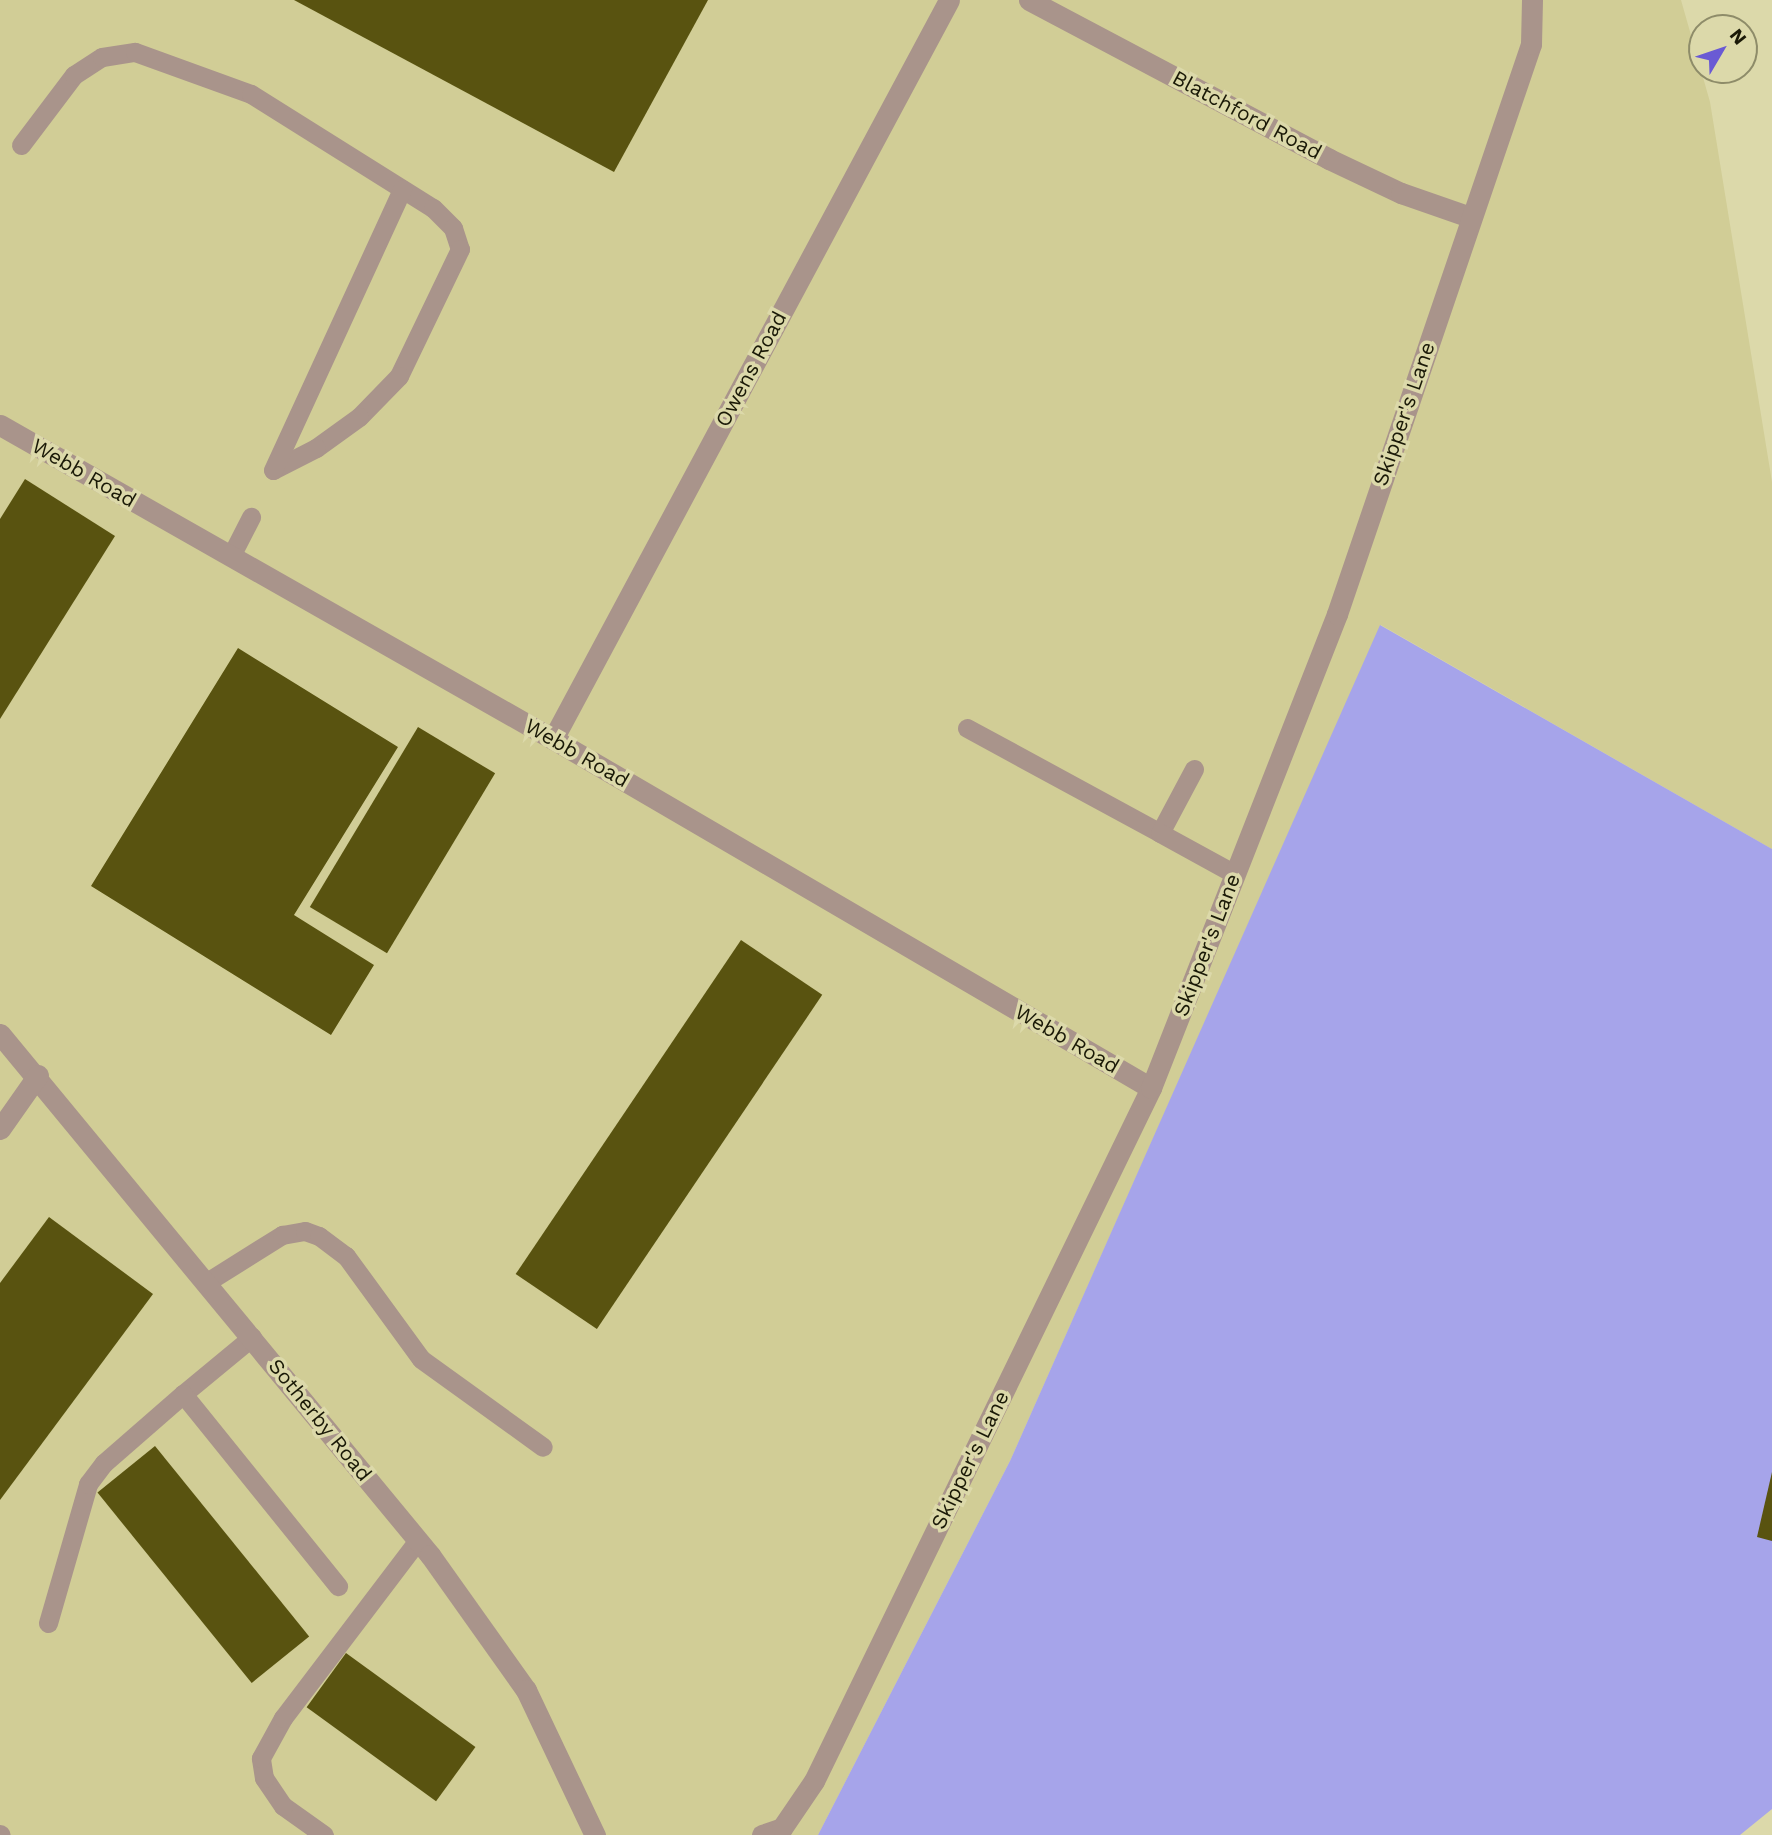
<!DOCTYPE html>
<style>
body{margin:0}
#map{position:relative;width:1772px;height:1835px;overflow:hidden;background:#dcd9aa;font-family:"Work Sans",sans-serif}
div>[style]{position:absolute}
.built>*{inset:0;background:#d1cd96}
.green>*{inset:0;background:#a6a4ea}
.building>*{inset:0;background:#595310;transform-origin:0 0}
.lane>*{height:19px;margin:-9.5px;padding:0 9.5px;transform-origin:9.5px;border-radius:9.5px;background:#a9948b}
.street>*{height:21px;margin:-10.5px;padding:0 10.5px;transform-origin:10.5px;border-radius:10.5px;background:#a9948b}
span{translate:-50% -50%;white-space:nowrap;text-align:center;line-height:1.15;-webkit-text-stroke:7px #dcd9aa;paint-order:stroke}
.street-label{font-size:21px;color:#1a1907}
.north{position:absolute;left:1688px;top:14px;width:70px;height:70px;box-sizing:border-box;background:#dcd9aa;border:2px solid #8e8c69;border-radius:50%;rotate:51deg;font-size:19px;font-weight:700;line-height:28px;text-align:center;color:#1a1907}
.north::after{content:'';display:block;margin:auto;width:24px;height:32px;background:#6a5ad4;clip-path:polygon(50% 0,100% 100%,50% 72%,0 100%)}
</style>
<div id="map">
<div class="built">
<div style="clip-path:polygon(0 0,1681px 0,1710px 102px,1772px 482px,1772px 849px,1381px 625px,1010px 1461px,818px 1835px,0 1835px)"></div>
</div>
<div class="green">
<div style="clip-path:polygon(1380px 625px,1772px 849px,1772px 1809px,1740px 1835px,818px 1835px,1010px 1461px)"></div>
</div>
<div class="building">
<div style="clip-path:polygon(294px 0,708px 0,614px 172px)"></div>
<div style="clip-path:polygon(25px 479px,115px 536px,0 719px,0 519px)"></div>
<div style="clip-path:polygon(238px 648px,398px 747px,294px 915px,374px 965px,331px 1035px,91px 886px)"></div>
<div style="left:418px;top:727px;width:90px;height:210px;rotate:31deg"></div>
<div style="left:741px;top:940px;width:98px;height:403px;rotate:34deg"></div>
<div style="clip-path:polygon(49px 1217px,153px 1294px,0 1500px,0 1283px)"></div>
<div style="left:155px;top:1446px;width:245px;height:74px;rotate:51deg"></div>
<div style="clip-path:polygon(1772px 1472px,1772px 1541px,1757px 1537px)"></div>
<div style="left:346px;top:1653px;width:160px;height:67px;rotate:36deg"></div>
</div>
<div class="lane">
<div style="left:21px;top:145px;width:88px;rotate:-52.9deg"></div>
<div style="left:74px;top:75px;width:33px;rotate:-33deg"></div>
<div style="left:102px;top:57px;width:33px;rotate:-9deg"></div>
<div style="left:135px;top:52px;width:123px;rotate:19.9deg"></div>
<div style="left:251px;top:94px;width:215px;rotate:32.1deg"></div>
<div style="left:433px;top:208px;width:28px;rotate:45deg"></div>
<div style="left:453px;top:228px;width:22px;rotate:72deg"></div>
<div style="left:460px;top:249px;width:141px;rotate:115.7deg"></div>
<div style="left:399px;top:376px;width:57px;rotate:134.3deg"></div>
<div style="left:359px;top:417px;width:53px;rotate:144.2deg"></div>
<div style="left:316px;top:448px;width:48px;rotate:152.9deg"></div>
<div style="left:273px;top:470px;width:309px;rotate:-65.3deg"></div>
<div style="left:231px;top:556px;width:44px;rotate:-62.9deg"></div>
<div style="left:967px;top:728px;width:220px;rotate:28.5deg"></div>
<div style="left:1194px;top:769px;width:72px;rotate:118deg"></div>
<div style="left:1160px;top:833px;width:85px;rotate:28.7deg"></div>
<div style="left:207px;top:1282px;width:89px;rotate:-32.1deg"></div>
<div style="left:282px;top:1235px;width:23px;rotate:-10deg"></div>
<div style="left:305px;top:1231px;width:15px;rotate:20deg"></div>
<div style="left:319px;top:1236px;width:34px;rotate:37deg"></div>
<div style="left:346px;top:1256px;width:127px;rotate:53.9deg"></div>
<div style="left:421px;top:1359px;width:150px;rotate:35.8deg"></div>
<div style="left:252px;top:1337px;width:89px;rotate:140.4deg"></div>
<div style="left:183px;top:1394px;width:247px;rotate:51.1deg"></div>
<div style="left:48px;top:1623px;width:145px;rotate:-73.9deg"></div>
<div style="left:88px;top:1484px;width:26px;rotate:-53deg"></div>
<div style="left:104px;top:1463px;width:105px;rotate:-41.1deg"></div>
<div style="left:0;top:1834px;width:1px;rotate:45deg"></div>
<div style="left:324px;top:1835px;width:50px;rotate:-144.7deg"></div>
<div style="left:283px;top:1806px;width:34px;rotate:-124deg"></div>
<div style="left:264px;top:1778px;width:20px;rotate:-99deg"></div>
<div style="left:261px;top:1758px;width:46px;rotate:-61.2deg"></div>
<div style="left:283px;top:1718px;width:223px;rotate:-52.8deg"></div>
</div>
<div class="street">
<div style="left:1029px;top:0;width:340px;rotate:27.9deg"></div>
<div style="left:1329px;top:159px;width:80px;rotate:25.3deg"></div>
<div style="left:1401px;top:193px;width:73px;rotate:19.2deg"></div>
<div style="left:0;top:425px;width:636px;rotate:29.59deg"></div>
<div style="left:553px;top:739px;width:692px;rotate:30.27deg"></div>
<div style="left:553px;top:739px;width:838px;rotate:-61.81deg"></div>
<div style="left:0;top:1034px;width:676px;rotate:50.47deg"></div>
<div style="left:430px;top:1555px;width:166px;rotate:54.6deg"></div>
<div style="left:526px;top:1690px;width:161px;rotate:64.6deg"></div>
<div style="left:0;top:1129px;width:66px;rotate:-54.9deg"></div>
<div style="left:762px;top:1835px;width:21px;rotate:-19deg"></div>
<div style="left:782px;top:1828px;width:57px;rotate:-55.8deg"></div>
<div style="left:814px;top:1781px;width:771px;rotate:-64.07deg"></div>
<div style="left:1151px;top:1088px;width:509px;rotate:-68.57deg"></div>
<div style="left:1337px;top:614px;width:602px;rotate:-71.2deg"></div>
<div style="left:1531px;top:44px;width:44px;rotate:-88.7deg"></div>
</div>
<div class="street-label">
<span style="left:1247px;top:115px;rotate:28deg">Blatchford Road</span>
<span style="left:751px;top:369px;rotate:-62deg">Owens Road</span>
<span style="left:1404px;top:414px;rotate:-71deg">Skipper's Lane</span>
<span style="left:84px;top:473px;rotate:30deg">Webb Road</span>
<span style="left:577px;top:753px;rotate:30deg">Webb Road</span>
<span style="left:1207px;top:945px;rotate:-69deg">Skipper's Lane</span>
<span style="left:1067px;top:1039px;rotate:30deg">Webb Road</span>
<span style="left:320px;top:1420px;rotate:51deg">Sotherby Road</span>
<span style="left:970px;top:1460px;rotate:-64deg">Skipper's Lane</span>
</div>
<div class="north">N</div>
</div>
